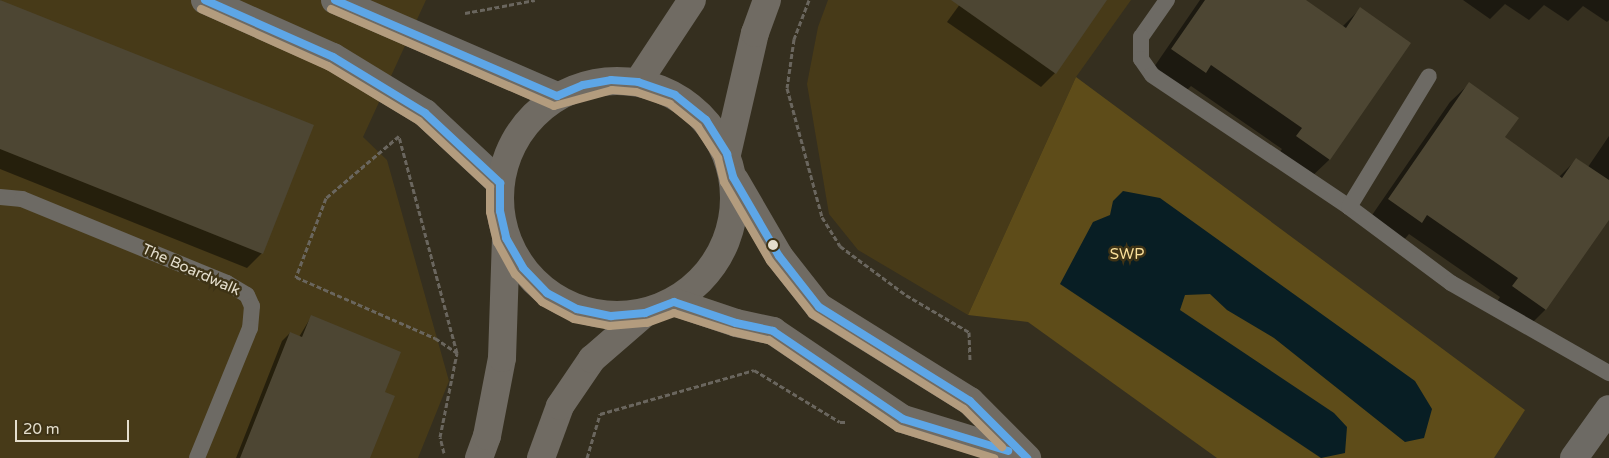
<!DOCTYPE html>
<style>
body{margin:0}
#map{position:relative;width:1609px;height:458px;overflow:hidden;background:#352f1f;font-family:"Varela Round",sans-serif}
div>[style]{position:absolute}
.built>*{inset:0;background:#473a18}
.green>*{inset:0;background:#5e4c19}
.water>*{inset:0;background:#081e24}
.shadow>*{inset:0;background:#0007}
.building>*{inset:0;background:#4d4633}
.path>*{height:3px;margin-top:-1.5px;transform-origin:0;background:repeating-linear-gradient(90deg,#6a665e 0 5px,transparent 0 7.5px)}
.service>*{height:16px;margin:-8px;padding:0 8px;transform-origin:8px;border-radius:8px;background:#6d6a64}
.minor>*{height:28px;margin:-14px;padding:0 14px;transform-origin:14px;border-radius:14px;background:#6d6a64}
.secondary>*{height:28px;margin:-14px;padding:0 14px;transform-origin:14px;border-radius:14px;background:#706b63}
.secondary>.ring{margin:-14px;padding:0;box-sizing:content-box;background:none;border:28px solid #706b63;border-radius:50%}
.bus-1>*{height:8px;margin:-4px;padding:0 4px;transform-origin:4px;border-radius:4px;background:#5da6e7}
.bus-2>*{height:8px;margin:-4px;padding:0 4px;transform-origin:4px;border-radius:4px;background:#b39c7e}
.dots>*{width:14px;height:14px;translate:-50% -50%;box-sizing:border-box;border:2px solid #3e3316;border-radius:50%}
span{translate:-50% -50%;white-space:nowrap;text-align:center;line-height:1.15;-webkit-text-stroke:5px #3e3316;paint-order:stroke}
.park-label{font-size:15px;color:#fae09a}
.street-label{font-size:15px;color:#e4decd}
.scale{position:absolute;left:15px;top:420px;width:114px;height:22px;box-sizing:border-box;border:2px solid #e4decd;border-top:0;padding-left:6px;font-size:15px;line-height:18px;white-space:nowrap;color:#e4decd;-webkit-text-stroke:4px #3e3316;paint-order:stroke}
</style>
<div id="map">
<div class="built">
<div style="clip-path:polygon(0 0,426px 0,363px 137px,387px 160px,449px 381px,418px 458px,0 458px)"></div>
<div style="clip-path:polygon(828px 0,1131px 0,1076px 77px,968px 315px,858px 250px,829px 214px,807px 84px,818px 27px)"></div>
</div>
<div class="green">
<div style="clip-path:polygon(1076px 77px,1525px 410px,1494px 458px,1217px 458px,1028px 322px,968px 315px)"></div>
</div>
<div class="water">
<div style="clip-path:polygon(1123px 191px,1160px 198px,1415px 381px,1432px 409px,1424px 438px,1405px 442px,1274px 338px,1227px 310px,1210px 294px,1185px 295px,1180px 310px,1334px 413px,1347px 427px,1345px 453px,1321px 458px,1060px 284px,1093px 222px,1110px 215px,1113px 201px)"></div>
</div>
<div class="shadow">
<div style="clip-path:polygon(0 0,262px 253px,247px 268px,0 169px)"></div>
<div style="clip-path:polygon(963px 0,1105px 0,1055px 73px,1041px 87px,947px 22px)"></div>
<div style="clip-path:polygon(1200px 0,1304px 0,1342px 27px,1360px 9px,1409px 43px,1329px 160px,1308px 180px,1276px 157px,1282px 149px,1191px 86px,1184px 93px,1152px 70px)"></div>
<div style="clip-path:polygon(1463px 0,1609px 0,1609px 20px,1607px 22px,1583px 6px,1568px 21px,1544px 5px,1529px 20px,1505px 4px,1490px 19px)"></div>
<div style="clip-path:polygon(1469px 84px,1503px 138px,1559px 177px,1577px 159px,1588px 167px,1609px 136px,1609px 218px,1545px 310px,1527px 328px,1495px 305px,1500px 297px,1409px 234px,1403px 241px,1370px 218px,1450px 102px)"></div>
<div style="clip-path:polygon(311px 317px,384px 392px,369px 458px,236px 458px,282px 341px,290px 333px,299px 337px)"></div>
</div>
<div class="building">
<div style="clip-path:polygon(0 0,314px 125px,263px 254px,0 149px)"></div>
<div style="clip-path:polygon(951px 0,1107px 0,1056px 74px)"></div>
<div style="clip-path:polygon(1205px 0,1306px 0,1346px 28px,1360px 7px,1411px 43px,1330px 160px,1296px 136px,1302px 128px,1211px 65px,1206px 73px,1171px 49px)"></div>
<div style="clip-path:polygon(1469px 82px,1519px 118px,1505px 137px,1562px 178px,1576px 158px,1609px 180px,1609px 220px,1546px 310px,1512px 286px,1518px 278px,1427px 215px,1422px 223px,1388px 199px)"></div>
<div style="clip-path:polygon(311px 315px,401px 352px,385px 392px,395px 396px,370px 458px,240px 458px,290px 332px,302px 337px)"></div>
</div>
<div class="path">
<div style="left:809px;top:0;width:42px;rotate:111deg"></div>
<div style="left:794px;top:39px;width:49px;rotate:98.1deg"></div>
<div style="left:787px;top:88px;width:134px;rotate:74.8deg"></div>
<div style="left:822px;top:217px;width:34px;rotate:58deg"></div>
<div style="left:840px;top:246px;width:82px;rotate:36.6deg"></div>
<div style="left:906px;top:295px;width:73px;rotate:30.4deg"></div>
<div style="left:969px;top:332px;width:29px;rotate:88deg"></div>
<div style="left:465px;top:13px;width:71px;rotate:-10.5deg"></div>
<div style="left:444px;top:453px;width:16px;rotate:-104deg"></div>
<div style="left:440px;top:437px;width:86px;rotate:-78.6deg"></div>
<div style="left:457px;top:353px;width:225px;rotate:-105deg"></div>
<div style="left:399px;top:136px;width:96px;rotate:139.7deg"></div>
<div style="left:326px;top:198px;width:85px;rotate:110.8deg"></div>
<div style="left:296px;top:277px;width:152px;rotate:23.7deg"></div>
<div style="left:435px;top:338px;width:27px;rotate:34deg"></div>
<div style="left:587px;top:458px;width:46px;rotate:-73.5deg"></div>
<div style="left:600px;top:414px;width:160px;rotate:-15.9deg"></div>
<div style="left:754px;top:370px;width:100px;rotate:31.2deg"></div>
<div style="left:840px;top:422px;width:5px"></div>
</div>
<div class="service">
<div style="left:1167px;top:0;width:45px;rotate:125.1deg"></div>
<div style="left:1141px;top:37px;width:22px;rotate:90deg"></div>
<div style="left:1141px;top:59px;width:19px;rotate:55deg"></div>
<div style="left:1152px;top:75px;width:237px;rotate:33.8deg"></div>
<div style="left:1349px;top:207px;width:127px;rotate:36.7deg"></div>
<div style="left:1451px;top:283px;width:182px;rotate:29.7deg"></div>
<div style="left:0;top:197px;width:22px;rotate:5deg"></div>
<div style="left:22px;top:199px;width:222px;rotate:22.3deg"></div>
<div style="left:227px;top:283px;width:23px;rotate:31deg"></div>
<div style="left:247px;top:295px;width:12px;rotate:66deg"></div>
<div style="left:252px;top:306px;width:22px;rotate:95deg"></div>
<div style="left:250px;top:328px;width:140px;rotate:112.2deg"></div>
<div style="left:1349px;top:207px;width:153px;rotate:-58.6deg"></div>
</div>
<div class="minor">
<div style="left:205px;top:0;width:140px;rotate:24deg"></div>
<div style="left:333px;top:57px;width:108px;rotate:31.3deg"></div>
<div style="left:425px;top:113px;width:103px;rotate:43deg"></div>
<div style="left:335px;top:0;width:242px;rotate:23.4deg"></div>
<div style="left:1574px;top:458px;width:60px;rotate:-54.5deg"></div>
</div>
<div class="secondary">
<div class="ring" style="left:500px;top:81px;width:206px;height:206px"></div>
<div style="left:638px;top:82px;width:98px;rotate:-56.6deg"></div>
<div style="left:727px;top:154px;width:124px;rotate:-77deg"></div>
<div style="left:755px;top:33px;width:35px;rotate:-70deg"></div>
<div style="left:735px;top:180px;width:88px;rotate:59.9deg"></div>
<div style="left:779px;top:256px;width:65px;rotate:51.9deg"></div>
<div style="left:819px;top:307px;width:178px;rotate:31.9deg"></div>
<div style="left:970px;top:401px;width:81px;rotate:45deg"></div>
<div style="left:674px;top:302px;width:65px;rotate:18.7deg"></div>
<div style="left:736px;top:323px;width:38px;rotate:12deg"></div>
<div style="left:773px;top:331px;width:157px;rotate:34.1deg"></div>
<div style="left:903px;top:419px;width:123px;rotate:17deg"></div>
<div style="left:479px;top:458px;width:23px;rotate:-70deg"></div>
<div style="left:487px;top:436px;width:79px;rotate:-79.1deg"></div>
<div style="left:502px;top:358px;width:118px;rotate:-88.1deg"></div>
<div style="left:541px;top:458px;width:55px;rotate:-69.9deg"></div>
<div style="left:560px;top:406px;width:57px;rotate:-55.8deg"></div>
<div style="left:592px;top:359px;width:70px;rotate:-41deg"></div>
</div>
<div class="bus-1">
<div style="left:205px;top:0;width:140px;rotate:24deg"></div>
<div style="left:333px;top:57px;width:108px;rotate:31.3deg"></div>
<div style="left:425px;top:113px;width:103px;rotate:43deg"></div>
<div style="left:500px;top:183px;width:28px;rotate:90deg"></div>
<div style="left:500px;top:211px;width:28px;rotate:77deg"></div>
<div style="left:506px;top:238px;width:34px;rotate:60deg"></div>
<div style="left:523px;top:268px;width:35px;rotate:46deg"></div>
<div style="left:547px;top:293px;width:34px;rotate:28deg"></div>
<div style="left:577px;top:309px;width:35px;rotate:12deg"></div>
<div style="left:611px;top:316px;width:34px;rotate:-5deg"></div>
<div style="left:645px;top:313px;width:31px;rotate:-21deg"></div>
<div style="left:335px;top:0;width:242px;rotate:23.4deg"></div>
<div style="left:557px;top:96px;width:28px;rotate:-23deg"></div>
<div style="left:583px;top:85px;width:28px;rotate:-10deg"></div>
<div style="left:611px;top:80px;width:27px;rotate:4deg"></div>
<div style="left:638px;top:82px;width:39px;rotate:19deg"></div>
<div style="left:675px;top:95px;width:40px;rotate:39deg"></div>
<div style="left:706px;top:120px;width:40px;rotate:58deg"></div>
<div style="left:727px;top:154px;width:24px;rotate:75deg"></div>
<div style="left:733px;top:177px;width:91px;rotate:59.8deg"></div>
<div style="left:779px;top:256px;width:65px;rotate:51.9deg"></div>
<div style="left:819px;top:307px;width:178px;rotate:31.9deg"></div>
<div style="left:970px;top:401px;width:81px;rotate:45deg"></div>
<div style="left:674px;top:302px;width:65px;rotate:18.7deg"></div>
<div style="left:736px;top:323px;width:38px;rotate:12deg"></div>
<div style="left:773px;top:331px;width:157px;rotate:34.1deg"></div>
<div style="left:903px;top:419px;width:110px;rotate:16.9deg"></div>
</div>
<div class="bus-2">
<div style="left:201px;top:9px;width:139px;rotate:24.2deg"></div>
<div style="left:328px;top:66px;width:106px;rotate:31.1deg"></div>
<div style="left:419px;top:121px;width:97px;rotate:42.9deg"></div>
<div style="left:490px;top:187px;width:25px;rotate:90deg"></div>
<div style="left:490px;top:212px;width:31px;rotate:77deg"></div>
<div style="left:497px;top:242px;width:37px;rotate:61deg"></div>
<div style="left:515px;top:274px;width:39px;rotate:46deg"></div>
<div style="left:542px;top:302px;width:36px;rotate:28deg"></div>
<div style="left:574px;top:319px;width:36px;rotate:11deg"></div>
<div style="left:609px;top:326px;width:38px;rotate:-5deg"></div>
<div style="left:647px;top:323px;width:29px;rotate:-20deg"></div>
<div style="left:674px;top:313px;width:62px;rotate:17.9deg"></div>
<div style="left:733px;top:332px;width:37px;rotate:13deg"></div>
<div style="left:769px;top:340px;width:156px;rotate:34.3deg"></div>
<div style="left:898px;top:428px;width:101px;rotate:17.4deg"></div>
<div style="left:331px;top:9px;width:243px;rotate:23.5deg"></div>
<div style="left:554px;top:106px;width:60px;rotate:-15.4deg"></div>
<div style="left:612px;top:90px;width:24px;rotate:5deg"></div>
<div style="left:636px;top:92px;width:36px;rotate:19deg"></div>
<div style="left:670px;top:104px;width:36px;rotate:39deg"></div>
<div style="left:698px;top:127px;width:37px;rotate:57deg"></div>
<div style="left:718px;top:158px;width:25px;rotate:76deg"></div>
<div style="left:724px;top:182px;width:91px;rotate:59.8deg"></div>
<div style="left:770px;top:261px;width:68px;rotate:51.6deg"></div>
<div style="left:812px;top:314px;width:179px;rotate:32deg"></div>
<div style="left:964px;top:409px;width:54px;rotate:45deg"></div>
</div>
<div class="dots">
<div style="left:773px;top:245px;background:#e4decd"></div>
</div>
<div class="park-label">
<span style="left:1127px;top:255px">SWP</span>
</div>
<div class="street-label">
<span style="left:191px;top:270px;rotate:24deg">The Boardwalk</span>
</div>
<div class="scale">20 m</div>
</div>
